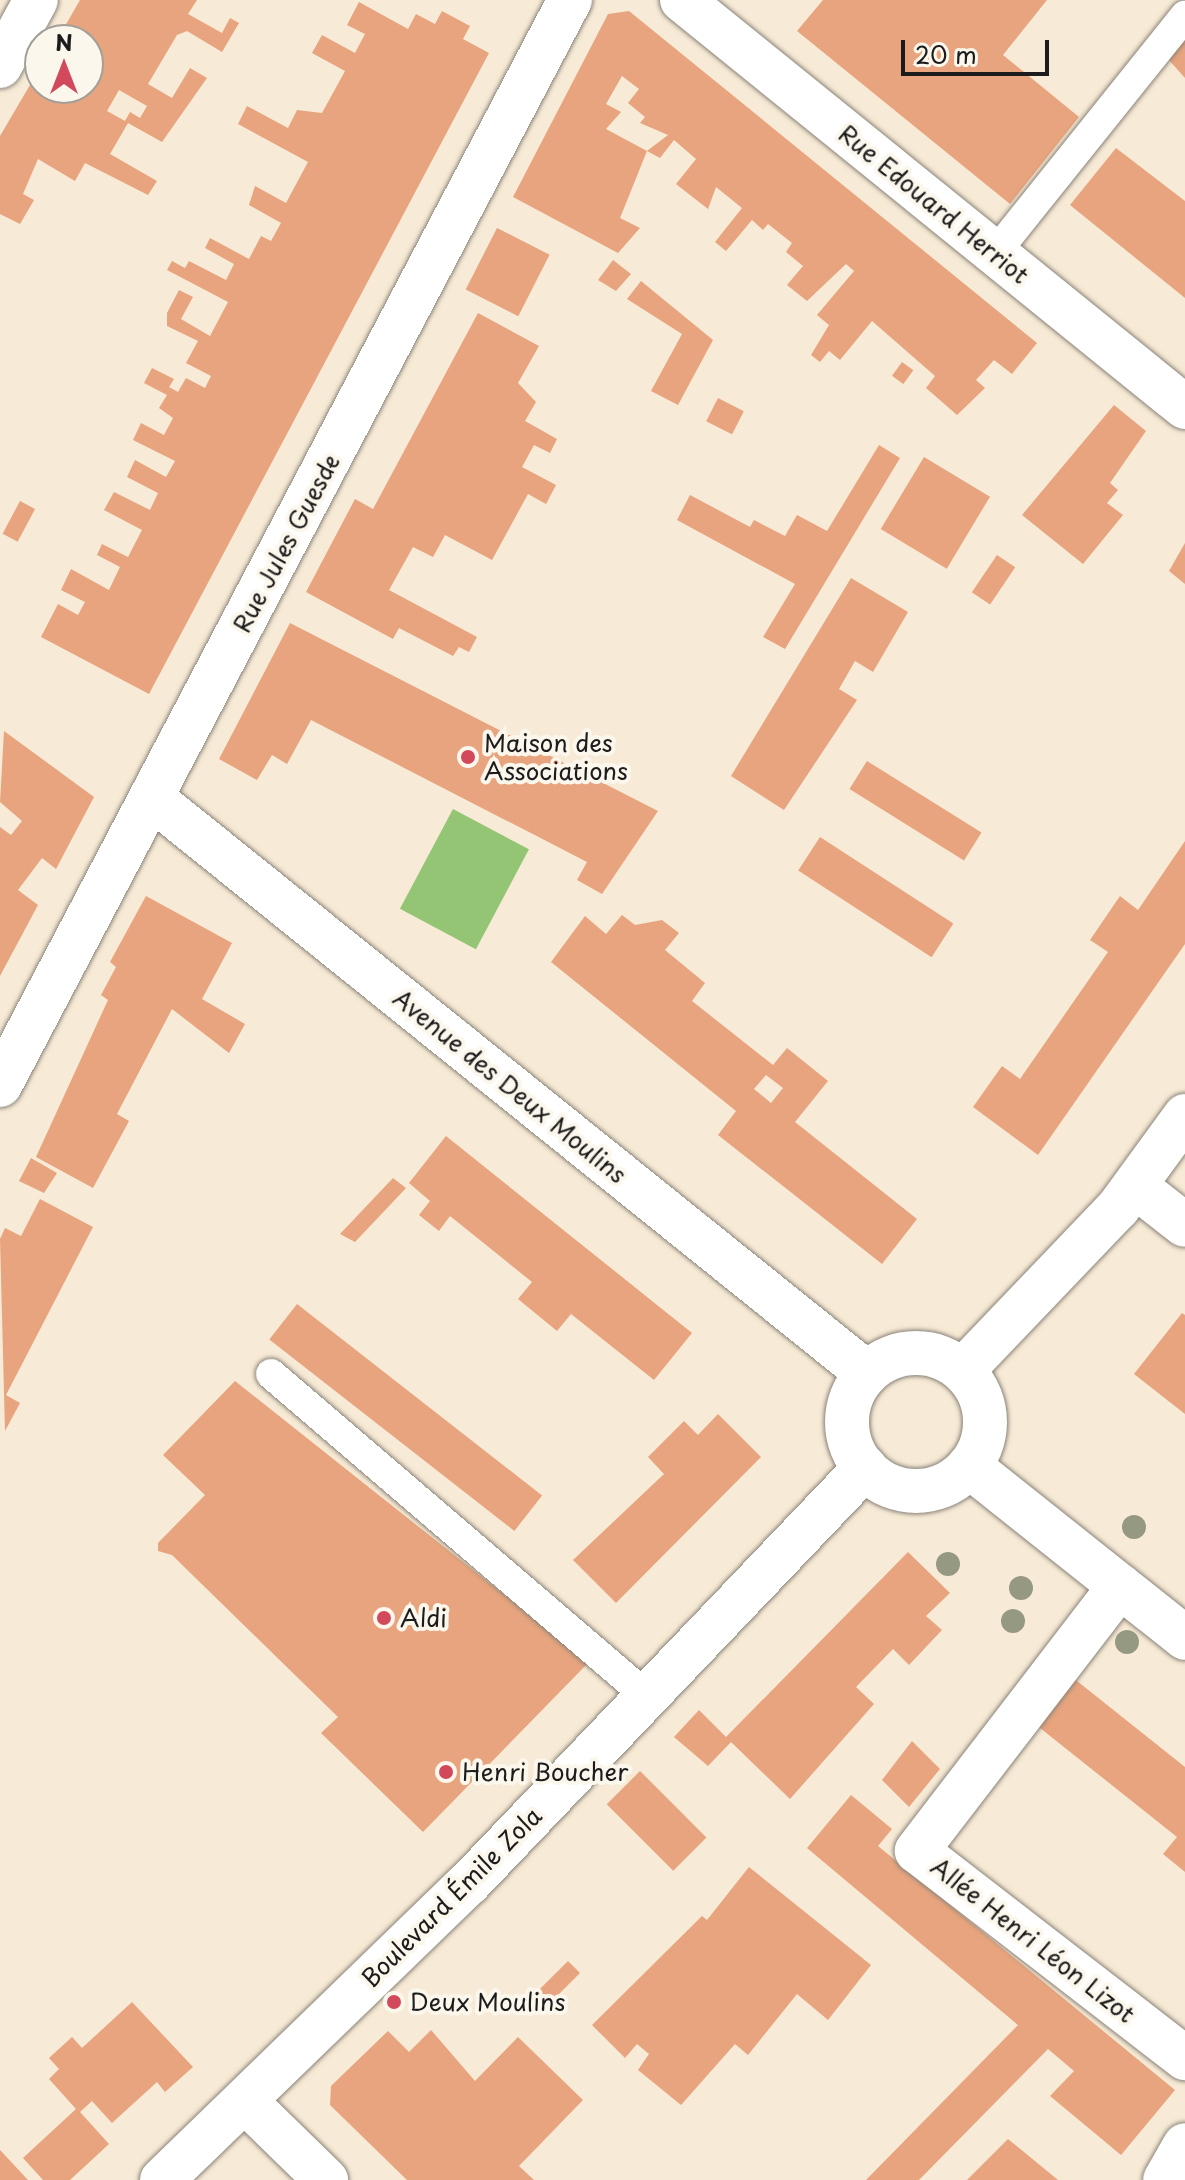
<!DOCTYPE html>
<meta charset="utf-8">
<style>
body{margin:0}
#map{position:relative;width:1185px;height:2180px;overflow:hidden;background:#f7ead6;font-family:"Playpen Sans",sans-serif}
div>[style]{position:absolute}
.green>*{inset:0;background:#93c575;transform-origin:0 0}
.building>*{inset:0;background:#e7a47e;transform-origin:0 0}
.roads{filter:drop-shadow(0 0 2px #8a8379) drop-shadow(0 0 2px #8a8379)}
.lane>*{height:30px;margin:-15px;padding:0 15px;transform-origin:15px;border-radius:15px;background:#fff}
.street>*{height:44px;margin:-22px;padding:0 22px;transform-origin:22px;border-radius:22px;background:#fff}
.street>.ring{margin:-22px;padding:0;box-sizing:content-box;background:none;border:44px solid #fff;border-radius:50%}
.trees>*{width:24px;height:24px;margin:-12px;border-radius:50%;background:#969981}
.dots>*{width:22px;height:22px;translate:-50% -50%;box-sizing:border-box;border:4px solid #fbf7ec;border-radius:50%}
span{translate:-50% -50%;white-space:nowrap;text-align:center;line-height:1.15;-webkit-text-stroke:8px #fbf7ec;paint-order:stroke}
.street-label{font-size:24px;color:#1c1c1c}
.poi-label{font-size:24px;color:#1c1c1c}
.left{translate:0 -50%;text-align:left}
.north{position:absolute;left:24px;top:24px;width:80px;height:80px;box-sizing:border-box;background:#fbf7ec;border:2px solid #a29f99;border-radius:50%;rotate:0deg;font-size:22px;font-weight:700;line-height:32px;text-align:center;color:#1c1c1c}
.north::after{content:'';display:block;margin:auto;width:28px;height:36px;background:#d1495b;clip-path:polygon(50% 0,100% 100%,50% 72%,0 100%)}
.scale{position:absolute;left:901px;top:40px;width:148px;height:36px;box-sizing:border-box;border:4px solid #1c1c1c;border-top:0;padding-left:10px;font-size:24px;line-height:28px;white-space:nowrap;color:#1c1c1c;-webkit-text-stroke:6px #fbf7ec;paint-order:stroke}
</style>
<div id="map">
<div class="green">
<div style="left:453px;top:809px;width:86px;height:113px;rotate:28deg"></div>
</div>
<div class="building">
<div style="clip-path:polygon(evenodd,80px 0,197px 0,188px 14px,222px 33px,230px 18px,239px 23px,222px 52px,187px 31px,177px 35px,148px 84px,172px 98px,190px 68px,207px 78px,162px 142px,128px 123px,110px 154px,157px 181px,148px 195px,85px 163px,75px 181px,38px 159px,23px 194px,34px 200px,20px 224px,0 214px,0 136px,40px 68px,40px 88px,88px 88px,88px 40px,57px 40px,80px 0,119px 90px,147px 106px,140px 118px,130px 112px,125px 121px,107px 111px,119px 90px)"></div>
<div style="clip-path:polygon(823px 0,1047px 0,1003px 55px,1079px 117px,1010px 204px,797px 31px)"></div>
<div style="clip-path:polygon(359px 2px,408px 29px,416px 14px,435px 24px,442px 11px,470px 26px,463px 39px,489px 53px,149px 694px,41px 637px,58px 604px,78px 615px,85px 602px,61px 590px,71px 569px,109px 590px,120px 567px,97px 555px,102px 544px,128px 557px,142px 530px,104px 510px,114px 492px,150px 510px,158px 493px,127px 477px,135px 460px,166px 477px,175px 461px,133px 440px,141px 423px,164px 435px,173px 418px,159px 408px,167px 395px,144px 383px,152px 368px,174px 379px,169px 387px,178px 392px,186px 378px,205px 388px,211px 376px,186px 363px,198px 341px,167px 326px,167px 313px,179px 290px,193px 297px,181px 319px,210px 336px,228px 302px,167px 270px,172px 261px,185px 268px,189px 261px,226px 280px,234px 264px,205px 248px,210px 238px,249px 259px,261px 236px,271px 241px,281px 223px,249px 205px,255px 186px,286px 203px,308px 162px,238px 124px,247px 106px,288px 128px,297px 110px,322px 113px,345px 71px,312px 53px,322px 35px,355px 53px,365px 34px,347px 25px)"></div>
<div style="clip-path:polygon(629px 11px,1037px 343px,1012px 374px,994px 360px,976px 380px,985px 388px,957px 415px,926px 388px,935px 376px,872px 321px,840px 360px,829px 351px,820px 362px,811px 355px,829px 325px,817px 315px,854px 271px,846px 264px,807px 301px,787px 285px,803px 266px,786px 252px,792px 243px,768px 224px,763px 230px,752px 220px,726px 251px,715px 242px,742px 208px,716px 187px,708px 209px,676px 184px,696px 159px,674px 140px,660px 158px,647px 151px,668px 135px,640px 123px,645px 117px,628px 103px,639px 89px,622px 76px,606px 104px,621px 112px,606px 129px,647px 151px,620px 218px,640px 228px,618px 253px,513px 197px,608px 14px)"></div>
<div style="clip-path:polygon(1185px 38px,1185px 78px,1168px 59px)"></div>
<div style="clip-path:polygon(1116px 148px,1185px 201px,1185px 298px,1070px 205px)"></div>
<div style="left:497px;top:228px;width:59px;height:69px;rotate:27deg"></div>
<div style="clip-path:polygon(613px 260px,631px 274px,616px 291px,598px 280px)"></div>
<div style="clip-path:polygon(641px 281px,713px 340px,678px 405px,651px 391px,682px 334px,627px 299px)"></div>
<div style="clip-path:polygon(478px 313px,539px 346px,518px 383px,536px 402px,525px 421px,557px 439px,550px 453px,534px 445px,522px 467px,556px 485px,546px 504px,528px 494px,492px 560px,445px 535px,433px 557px,413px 547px,389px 590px,477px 637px,469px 652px,459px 647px,453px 656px,399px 628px,393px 639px,306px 592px,355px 499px,373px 509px)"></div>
<div style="left:902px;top:362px;width:14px;height:17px;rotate:36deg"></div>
<div style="left:718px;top:398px;width:29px;height:26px;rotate:27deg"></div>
<div style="clip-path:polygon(1114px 405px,1146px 431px,1110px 483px,1118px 490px,1107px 503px,1123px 515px,1083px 564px,1022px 515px)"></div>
<div style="clip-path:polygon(879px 445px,900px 458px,785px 649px,763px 637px,795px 584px,677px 520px,690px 495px,750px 527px,754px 520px,785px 536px,797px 515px,827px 531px)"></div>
<div style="left:924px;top:457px;width:77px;height:84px;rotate:31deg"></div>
<div style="left:20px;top:501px;width:17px;height:37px;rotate:28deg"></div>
<div style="clip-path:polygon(1185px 543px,1185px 584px,1169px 571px)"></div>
<div style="left:997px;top:555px;width:22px;height:45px;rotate:34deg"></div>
<div style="clip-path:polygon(851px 578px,908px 612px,873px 672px,855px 661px,839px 689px,857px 700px,784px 810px,731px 776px)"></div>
<div style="clip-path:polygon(290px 623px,658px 811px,602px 894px,577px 880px,587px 862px,311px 720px,287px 764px,272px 755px,257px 780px,219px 759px)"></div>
<div style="clip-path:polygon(4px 731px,94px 797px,56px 869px,42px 858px,18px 890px,38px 905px,0 976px,0 827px,11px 835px,22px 821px,0 802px)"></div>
<div style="left:867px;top:761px;width:135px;height:33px;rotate:32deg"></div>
<div style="left:820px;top:837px;width:159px;height:40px;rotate:33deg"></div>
<div style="clip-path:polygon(1185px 841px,1185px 944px,1038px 1155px,973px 1107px,1002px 1066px,1020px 1079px,1108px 952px,1090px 940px,1120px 896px,1138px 910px)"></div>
<div style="clip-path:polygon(146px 896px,232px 943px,202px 999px,245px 1024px,229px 1053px,172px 1009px,117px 1114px,129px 1121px,93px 1188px,36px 1157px,108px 1000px,101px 995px,116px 967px,110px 962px)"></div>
<div style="clip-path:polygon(evenodd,622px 915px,635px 925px,662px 920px,679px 933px,665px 950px,705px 983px,692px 1001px,773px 1065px,787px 1048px,828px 1081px,795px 1122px,917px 1219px,882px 1264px,718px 1135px,736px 1111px,551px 962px,585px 916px,606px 934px,622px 915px,766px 1075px,783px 1088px,771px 1103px,754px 1089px,766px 1075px)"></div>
<div style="clip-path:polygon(446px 1136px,692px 1333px,654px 1380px,571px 1314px,557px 1331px,518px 1299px,532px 1282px,450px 1216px,439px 1231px,419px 1215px,430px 1201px,409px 1183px)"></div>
<div style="clip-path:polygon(31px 1158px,57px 1173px,44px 1193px,19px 1181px)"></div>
<div style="clip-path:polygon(393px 1178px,406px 1188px,391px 1204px,355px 1242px,340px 1234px)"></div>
<div style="clip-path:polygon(40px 1199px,93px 1227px,6px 1395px,20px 1403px,5px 1431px,0 1239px,5px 1228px,21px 1236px)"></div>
<div style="left:297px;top:1304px;width:311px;height:45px;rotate:38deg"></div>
<div style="clip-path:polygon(1182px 1313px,1185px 1315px,1185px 1414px,1134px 1374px)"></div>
<div style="clip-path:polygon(235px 1381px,589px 1662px,423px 1832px,321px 1733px,338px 1717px,172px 1555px,158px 1551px,158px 1543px,205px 1495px,163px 1455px)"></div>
<div style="clip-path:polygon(718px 1414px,761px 1457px,616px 1603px,573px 1560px,664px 1474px,648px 1457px,684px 1421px,698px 1435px)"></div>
<div style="clip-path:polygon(908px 1552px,950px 1593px,926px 1616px,942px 1630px,909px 1665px,893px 1649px,856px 1687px,874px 1704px,790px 1799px,731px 1742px,708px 1766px,674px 1737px,699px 1710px,726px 1737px)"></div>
<div style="clip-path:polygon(1072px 1677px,1185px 1767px,1185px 1872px,1163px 1854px,1177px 1837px,1035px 1724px)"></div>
<div style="clip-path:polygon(912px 1741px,940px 1769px,909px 1807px,882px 1780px)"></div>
<div style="left:640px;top:1771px;width:94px;height:47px;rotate:45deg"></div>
<div style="clip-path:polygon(851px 1795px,892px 1829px,878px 1846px,1175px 2090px,1121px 2155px,1050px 2096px,1074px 2071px,1048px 2049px,919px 2180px,866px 2180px,1018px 2025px,807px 1848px)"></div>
<div style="clip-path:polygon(749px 1867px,871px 1965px,828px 2020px,797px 1994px,748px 2055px,735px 2044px,681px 2105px,638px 2070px,649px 2054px,637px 2044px,625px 2058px,592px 2025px,702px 1916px,707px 1920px)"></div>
<div style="left:568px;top:1961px;width:17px;height:45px;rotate:45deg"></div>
<div style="clip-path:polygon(132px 2002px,193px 2067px,165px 2092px,157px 2082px,112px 2123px,92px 2101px,80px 2112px,109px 2144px,70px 2180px,43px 2180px,23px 2158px,76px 2109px,49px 2079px,59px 2069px,49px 2058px,72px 2037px,82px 2048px)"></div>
<div style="clip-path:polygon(431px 2030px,475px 2081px,518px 2037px,583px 2100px,519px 2166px,534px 2180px,407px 2180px,330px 2105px,331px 2086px,388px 2031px,409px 2052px)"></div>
<div style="clip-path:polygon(1008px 2139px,1058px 2180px,967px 2180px)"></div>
<div style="clip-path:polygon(0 2150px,28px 2180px,0 2180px)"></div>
</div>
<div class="roads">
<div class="lane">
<div style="left:995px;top:253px;width:304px;rotate:-51.3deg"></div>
<div style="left:271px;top:1374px;width:498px;rotate:40.6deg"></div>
</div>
<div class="street">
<div style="left:682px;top:0;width:647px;rotate:38.98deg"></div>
<div style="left:0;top:66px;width:75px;rotate:-61.4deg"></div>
<div style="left:153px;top:799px;width:916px;rotate:38.8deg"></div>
<div style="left:0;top:1085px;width:1226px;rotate:-62.29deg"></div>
<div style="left:1135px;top:1186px;width:63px;rotate:38deg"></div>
<div class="ring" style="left:847px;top:1353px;width:94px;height:94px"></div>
<div style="left:963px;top:1370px;width:224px;rotate:-46.3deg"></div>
<div style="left:1118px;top:1208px;width:114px;rotate:-53.9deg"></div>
<div style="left:969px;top:1466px;width:276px;rotate:38.5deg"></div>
<div style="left:1120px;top:1586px;width:334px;rotate:127.5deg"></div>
<div style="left:917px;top:1851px;width:339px;rotate:37.7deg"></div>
<div style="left:246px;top:2102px;width:112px;rotate:44.3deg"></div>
<div style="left:162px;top:2180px;width:427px;rotate:-44.1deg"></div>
<div style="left:469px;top:1883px;width:574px;rotate:-46.34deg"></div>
<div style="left:1165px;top:2180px;width:40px;rotate:-60.3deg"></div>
</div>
</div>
<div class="trees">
<div style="left:1134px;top:1527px"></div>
<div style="left:948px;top:1564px"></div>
<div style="left:1021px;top:1588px"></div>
<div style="left:1013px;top:1621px"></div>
<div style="left:1127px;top:1642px"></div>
</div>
<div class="dots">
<div style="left:468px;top:757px;background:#d1495b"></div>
<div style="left:384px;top:1618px;background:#d1495b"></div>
<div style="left:446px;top:1772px;background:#d1495b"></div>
<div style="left:394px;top:2002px;background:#d1495b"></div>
</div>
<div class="street-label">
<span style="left:934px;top:204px;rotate:39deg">Rue Edouard Herriot</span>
<span style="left:286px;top:543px;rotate:-62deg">Rue Jules Guesde</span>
<span style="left:510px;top:1086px;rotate:39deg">Avenue des Deux Moulins</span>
<span style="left:451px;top:1897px;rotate:-45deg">Boulevard Émile Zola</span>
<span style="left:1033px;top:1940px;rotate:38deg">Allée Henri Léon Lizot</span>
</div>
<div class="poi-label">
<span class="left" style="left:484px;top:757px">Maison des<br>Associations</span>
<span class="left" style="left:400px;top:1618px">Aldi</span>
<span class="left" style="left:462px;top:1772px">Henri Boucher</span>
<span class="left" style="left:410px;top:2002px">Deux Moulins</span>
</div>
<div class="north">N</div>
<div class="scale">20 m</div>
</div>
